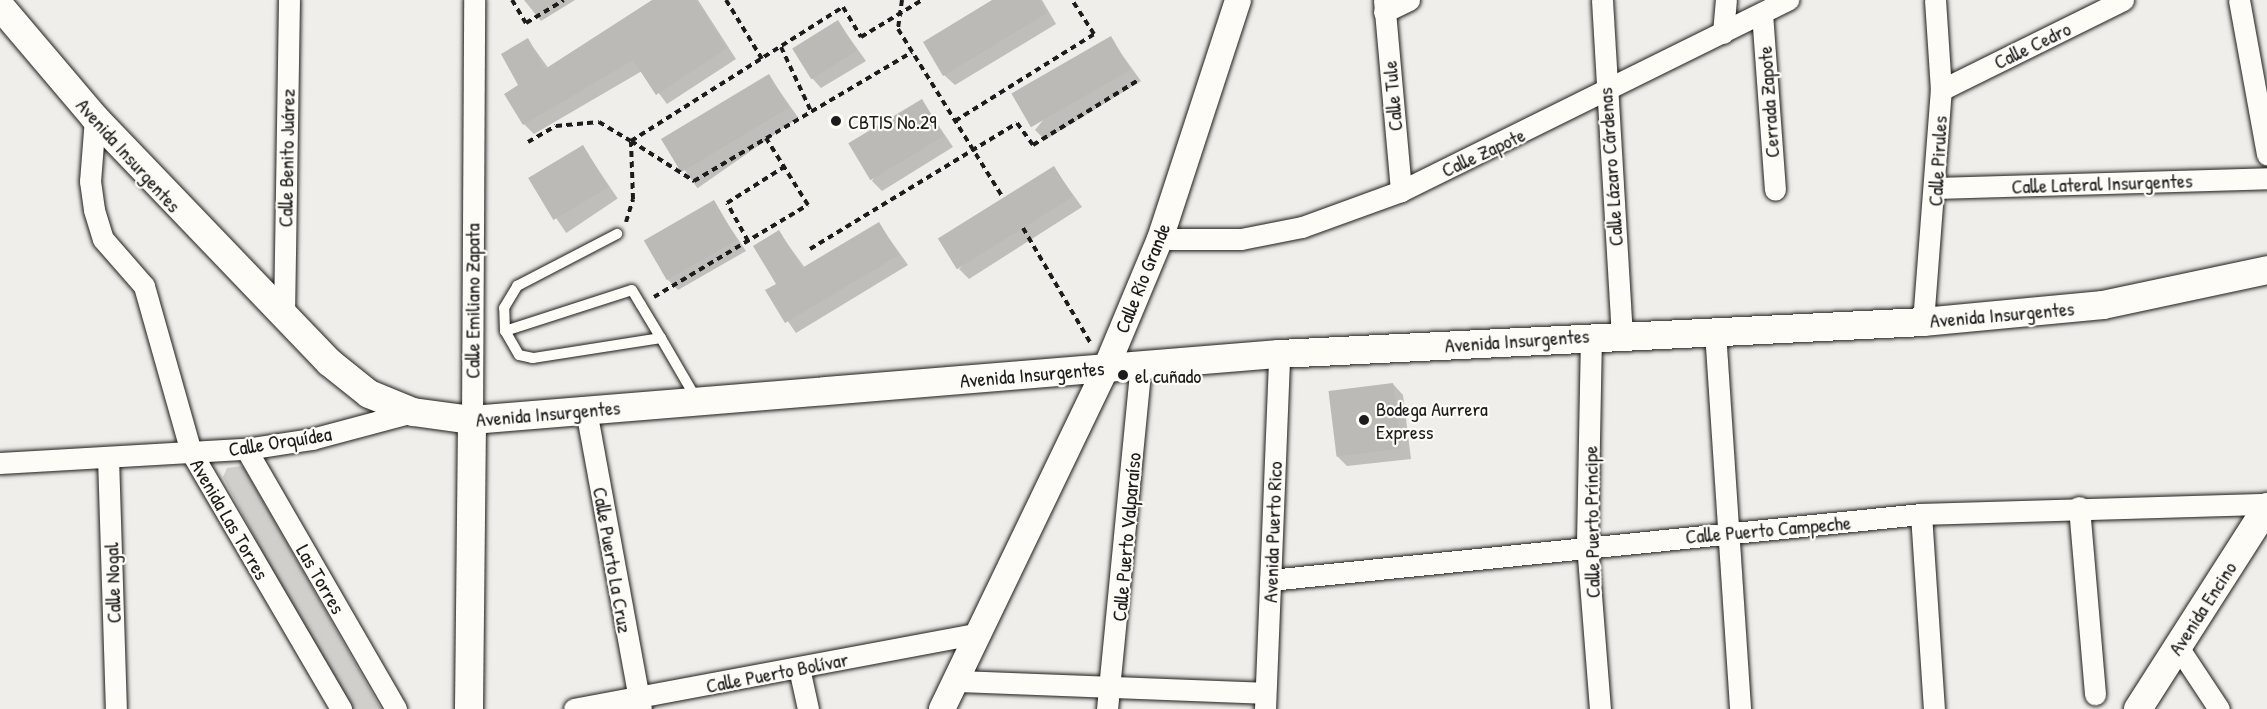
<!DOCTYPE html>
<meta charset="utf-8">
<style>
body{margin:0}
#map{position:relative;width:2267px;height:709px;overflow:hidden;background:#f0eeea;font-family:"Patrick Hand",sans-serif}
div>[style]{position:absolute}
.green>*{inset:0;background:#d0cfcc}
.shadow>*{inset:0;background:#0003;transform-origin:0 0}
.building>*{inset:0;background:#bbbab6;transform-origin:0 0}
.path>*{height:4px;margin-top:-2px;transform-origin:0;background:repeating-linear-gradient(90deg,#1c1c1c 0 6px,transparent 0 10.5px)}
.roads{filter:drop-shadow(0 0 2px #1c1c1c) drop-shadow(0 0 2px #1c1c1c)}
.service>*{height:10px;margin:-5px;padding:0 5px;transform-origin:5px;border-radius:5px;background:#fdfcf7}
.minor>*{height:21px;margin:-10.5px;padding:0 10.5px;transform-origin:10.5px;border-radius:10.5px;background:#fdfcf7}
.tertiary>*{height:26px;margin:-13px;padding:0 13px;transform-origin:13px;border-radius:13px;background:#fdfcf7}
.secondary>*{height:28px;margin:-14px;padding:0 14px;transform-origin:14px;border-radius:14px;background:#fdfcf7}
.dots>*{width:16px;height:16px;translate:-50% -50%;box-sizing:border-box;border:3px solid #fdfcf7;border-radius:50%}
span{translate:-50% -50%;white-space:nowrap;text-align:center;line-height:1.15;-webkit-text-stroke:4.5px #fdfcf7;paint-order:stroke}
.street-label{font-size:20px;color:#1c1c1c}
.poi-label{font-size:20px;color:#1c1c1c}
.left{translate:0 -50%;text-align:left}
</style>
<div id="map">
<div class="green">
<div style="clip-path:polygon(243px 466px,381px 709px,345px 709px,223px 477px,227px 468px)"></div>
</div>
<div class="shadow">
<div style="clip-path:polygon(524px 0,575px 0,541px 21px)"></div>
<div style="clip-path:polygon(654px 0,698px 0,736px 59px,667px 104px,642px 71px,534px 134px,524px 124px,520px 86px,528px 40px,549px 69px)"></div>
<div style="clip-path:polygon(995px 0,1042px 0,1056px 24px,955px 85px,944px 75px)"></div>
<div style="clip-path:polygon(838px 22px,866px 61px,821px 88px,811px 77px)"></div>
<div style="clip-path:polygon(1110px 38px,1141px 81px,1045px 140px,1035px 130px)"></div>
<div style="left:769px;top:76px;width:51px;height:123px;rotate:55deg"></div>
<div style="clip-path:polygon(922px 101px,953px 147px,882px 191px,872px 181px)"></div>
<div style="left:583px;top:147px;width:62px;height:62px;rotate:56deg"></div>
<div style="clip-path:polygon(1054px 168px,1082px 207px,969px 279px,959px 269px)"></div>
<div style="clip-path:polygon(713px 202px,746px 251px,678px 290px,668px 280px)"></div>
<div style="clip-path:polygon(879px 224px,908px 265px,796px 333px,767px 291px,778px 284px,779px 232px,805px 268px)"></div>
<div style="clip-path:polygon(1393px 384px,1403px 395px,1411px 459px,1347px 466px,1337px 456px)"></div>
</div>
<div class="building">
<div style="clip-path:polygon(652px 0,696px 0,727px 48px,656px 95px,633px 60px,523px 125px,504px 94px,518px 85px,501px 54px,528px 38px,545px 69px)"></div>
<div style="clip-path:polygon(992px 0,1039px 0,1047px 13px,943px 76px,923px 42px)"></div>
<div style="left:838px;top:20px;width:36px;height:54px;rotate:58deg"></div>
<div style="left:1111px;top:36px;width:39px;height:115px;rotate:60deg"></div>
<div style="left:769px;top:74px;width:39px;height:126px;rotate:59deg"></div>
<div style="left:922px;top:99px;width:43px;height:86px;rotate:59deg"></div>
<div style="left:583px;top:145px;width:49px;height:64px;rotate:59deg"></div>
<div style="left:1054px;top:166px;width:36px;height:137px;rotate:58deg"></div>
<div style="left:714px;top:200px;width:46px;height:81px;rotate:60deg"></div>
<div style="clip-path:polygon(879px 222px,899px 255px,785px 323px,765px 290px,776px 284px,753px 246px,779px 230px,802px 268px)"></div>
<div style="left:1393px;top:383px;width:66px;height:65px;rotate:83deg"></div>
</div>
<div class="path">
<div style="left:512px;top:0;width:27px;rotate:59deg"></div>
<div style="left:526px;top:23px;width:44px;rotate:-31.2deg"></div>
<div style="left:726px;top:0;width:69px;rotate:58.6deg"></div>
<div style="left:902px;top:0;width:29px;rotate:98deg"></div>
<div style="left:898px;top:29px;width:199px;rotate:58.1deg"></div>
<div style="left:781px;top:47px;width:71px;rotate:64.9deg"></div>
<div style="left:955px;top:121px;width:164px;rotate:-32deg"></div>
<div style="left:1094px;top:34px;width:40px;rotate:-122.9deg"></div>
<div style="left:631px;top:141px;width:75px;rotate:32.4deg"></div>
<div style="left:694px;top:181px;width:253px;rotate:-30.6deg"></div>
<div style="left:528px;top:142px;width:32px;rotate:-30deg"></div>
<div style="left:556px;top:126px;width:43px;rotate:-5.3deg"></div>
<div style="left:599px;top:122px;width:37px;rotate:31deg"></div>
<div style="left:631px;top:141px;width:251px;rotate:-32.3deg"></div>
<div style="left:843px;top:7px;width:35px;rotate:59deg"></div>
<div style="left:861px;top:37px;width:71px;rotate:-31.2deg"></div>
<div style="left:626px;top:222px;width:24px;rotate:-73deg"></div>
<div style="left:633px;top:199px;width:57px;rotate:-92deg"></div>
<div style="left:1023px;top:228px;width:134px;rotate:59.6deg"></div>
<div style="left:748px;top:241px;width:43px;rotate:-118.9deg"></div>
<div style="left:727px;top:203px;width:67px;rotate:-32.3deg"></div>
<div style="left:810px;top:249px;width:242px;rotate:-31.3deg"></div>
<div style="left:1017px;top:123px;width:27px;rotate:54deg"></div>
<div style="left:1033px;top:145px;width:122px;rotate:-31.6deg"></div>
<div style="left:654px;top:297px;width:179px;rotate:-30.9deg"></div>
<div style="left:808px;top:205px;width:79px;rotate:-122.1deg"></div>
</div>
<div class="roads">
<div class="service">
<div style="left:505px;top:331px;width:23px;rotate:-92deg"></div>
<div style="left:504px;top:308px;width:26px;rotate:-59deg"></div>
<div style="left:517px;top:286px;width:113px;rotate:-27.5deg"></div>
<div style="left:661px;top:338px;width:130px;rotate:171.1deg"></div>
<div style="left:533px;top:358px;width:14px;rotate:-168deg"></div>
<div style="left:519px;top:355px;width:28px;rotate:-120deg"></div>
<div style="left:505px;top:331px;width:133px;rotate:-17.9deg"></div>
<div style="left:632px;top:290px;width:17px;rotate:59deg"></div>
<div style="left:641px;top:305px;width:39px;rotate:59deg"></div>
<div style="left:661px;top:338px;width:72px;rotate:59.9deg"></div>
</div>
<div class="minor">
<div style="left:1384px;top:0;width:192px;rotate:84.9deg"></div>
<div style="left:1602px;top:0;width:334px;rotate:86.6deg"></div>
<div style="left:2239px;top:0;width:157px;rotate:79.7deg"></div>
<div style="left:1384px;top:12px;width:28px;rotate:-26deg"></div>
<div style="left:1762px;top:13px;width:177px;rotate:85.8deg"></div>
<div style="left:1723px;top:33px;width:33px;rotate:-85deg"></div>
<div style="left:1941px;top:90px;width:203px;rotate:-26.3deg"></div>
<div style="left:95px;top:118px;width:63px;rotate:94.5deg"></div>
<div style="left:90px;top:181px;width:29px;rotate:82deg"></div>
<div style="left:94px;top:210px;width:30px;rotate:73deg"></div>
<div style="left:103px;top:239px;width:62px;rotate:48.9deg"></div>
<div style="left:144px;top:286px;width:173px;rotate:74.2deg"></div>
<div style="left:191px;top:452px;width:298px;rotate:59.7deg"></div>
<div style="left:1937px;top:188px;width:330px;rotate:-1.7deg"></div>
<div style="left:1160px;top:239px;width:81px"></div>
<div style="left:1241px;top:239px;width:62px;rotate:-11.1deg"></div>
<div style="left:1302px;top:227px;width:105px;rotate:-20deg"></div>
<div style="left:1401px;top:191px;width:432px;rotate:-26.3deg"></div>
<div style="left:284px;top:317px;width:317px;rotate:-89.1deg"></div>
<div style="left:1923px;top:322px;width:233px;rotate:-85.6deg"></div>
<div style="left:1941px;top:90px;width:90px;rotate:-93.8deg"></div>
<div style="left:1715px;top:331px;width:379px;rotate:86.2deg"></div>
<div style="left:1591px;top:335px;width:209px;rotate:91.1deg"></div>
<div style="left:1587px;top:544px;width:166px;rotate:85.5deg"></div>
<div style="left:586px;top:410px;width:304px;rotate:79.6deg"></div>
<div style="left:472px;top:420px;width:420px;rotate:-89.7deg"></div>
<div style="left:246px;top:449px;width:300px;rotate:60deg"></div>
<div style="left:108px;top:457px;width:252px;rotate:88.2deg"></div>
<div style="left:0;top:463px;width:246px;rotate:-3.3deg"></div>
<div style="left:246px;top:449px;width:67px;rotate:-8.6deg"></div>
<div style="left:312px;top:439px;width:105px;rotate:-15deg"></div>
<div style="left:2079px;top:507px;width:188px;rotate:85.1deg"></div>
<div style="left:1921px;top:514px;width:195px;rotate:86.2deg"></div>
<div style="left:1270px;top:580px;width:654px;rotate:-5.79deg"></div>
<div style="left:1921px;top:514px;width:346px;rotate:-1.7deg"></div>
<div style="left:2178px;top:647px;width:74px;rotate:56.5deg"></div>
<div style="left:799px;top:668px;width:42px;rotate:77.6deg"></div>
<div style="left:956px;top:681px;width:309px;rotate:2.2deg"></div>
<div style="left:574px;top:709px;width:412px;rotate:-10.6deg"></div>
<div style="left:1107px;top:709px;width:346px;rotate:-84.4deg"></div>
<div style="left:1265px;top:709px;width:355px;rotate:-87.7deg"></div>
</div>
<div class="tertiary">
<div style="left:942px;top:709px;width:378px;rotate:-64.3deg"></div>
<div style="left:1106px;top:368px;width:140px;rotate:-67.3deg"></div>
<div style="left:1160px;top:239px;width:251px;rotate:-71.9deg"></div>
</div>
<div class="secondary">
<div style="left:0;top:6px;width:147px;rotate:49.7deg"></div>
<div style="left:95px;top:118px;width:338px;rotate:46.2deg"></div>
<div style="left:329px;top:362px;width:51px;rotate:38.7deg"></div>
<div style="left:369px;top:394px;width:48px;rotate:22.2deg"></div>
<div style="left:413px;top:412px;width:60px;rotate:7.7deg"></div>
<div style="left:472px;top:420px;width:810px;rotate:-4.68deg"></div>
<div style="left:1279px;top:354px;width:645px;rotate:-2.84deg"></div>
<div style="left:1923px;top:322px;width:181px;rotate:-5.4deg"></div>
<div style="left:2103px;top:305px;width:168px;rotate:-12deg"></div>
<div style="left:469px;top:709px;width:289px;rotate:-89.4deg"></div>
<div style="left:2138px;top:709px;width:240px;rotate:-57.4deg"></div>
</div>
</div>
<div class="dots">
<div style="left:836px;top:121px;background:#1c1c1c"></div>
<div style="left:1123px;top:375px;background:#1c1c1c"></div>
<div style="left:1364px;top:420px;background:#1c1c1c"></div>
</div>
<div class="street-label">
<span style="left:2032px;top:45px;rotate:-26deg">Calle Cedro</span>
<span style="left:1392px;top:96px;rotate:-95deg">Calle Tule</span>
<span style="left:1768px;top:102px;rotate:-94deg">Cerrada Zapote</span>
<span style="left:1483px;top:152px;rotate:-25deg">Calle Zapote</span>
<span style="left:129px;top:155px;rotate:48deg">Avenida Insurgentes</span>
<span style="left:286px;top:158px;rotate:-89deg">Calle Benito Juárez</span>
<span style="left:1937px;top:161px;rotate:-87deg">Calle Pirules</span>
<span style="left:1610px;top:167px;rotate:-94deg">Calle Lázaro Cárdenas</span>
<span style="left:2102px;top:183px;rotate:-2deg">Calle Lateral Insurgentes</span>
<span style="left:1142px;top:278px;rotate:-68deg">Calle Río Grande</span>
<span style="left:472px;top:301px;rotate:-90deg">Calle Emiliano Zapata</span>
<span style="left:2002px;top:314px;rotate:-5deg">Avenida Insurgentes</span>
<span style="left:1517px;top:340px;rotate:-4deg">Avenida Insurgentes</span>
<span style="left:1032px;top:374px;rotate:-5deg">Avenida Insurgentes</span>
<span style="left:548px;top:413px;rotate:-5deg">Avenida Insurgentes</span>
<span style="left:280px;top:441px;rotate:-9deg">Calle Orquídea</span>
<span style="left:230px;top:519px;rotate:60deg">Avenida Las Torres</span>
<span style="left:1591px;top:522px;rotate:-91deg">Calle Puerto Príncipe</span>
<span style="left:1768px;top:529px;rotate:-5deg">Calle Puerto Campeche</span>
<span style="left:1272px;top:532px;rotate:-88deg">Avenida Puerto Rico</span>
<span style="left:1126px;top:537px;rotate:-85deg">Calle Puerto Valparaíso</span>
<span style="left:613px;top:560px;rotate:80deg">Calle Puerto La Cruz</span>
<span style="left:321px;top:579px;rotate:60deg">Las Torres</span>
<span style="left:112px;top:583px;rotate:-92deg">Calle Nogal</span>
<span style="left:2202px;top:608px;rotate:-57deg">Avenida Encino</span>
<span style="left:777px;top:672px;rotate:-11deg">Calle Puerto Bolívar</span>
</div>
<div class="poi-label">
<span class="left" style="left:848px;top:121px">CBTIS No.29</span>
<span class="left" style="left:1135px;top:375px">el cuñado</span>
<span class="left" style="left:1376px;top:420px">Bodega Aurrera<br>Express</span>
</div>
</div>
